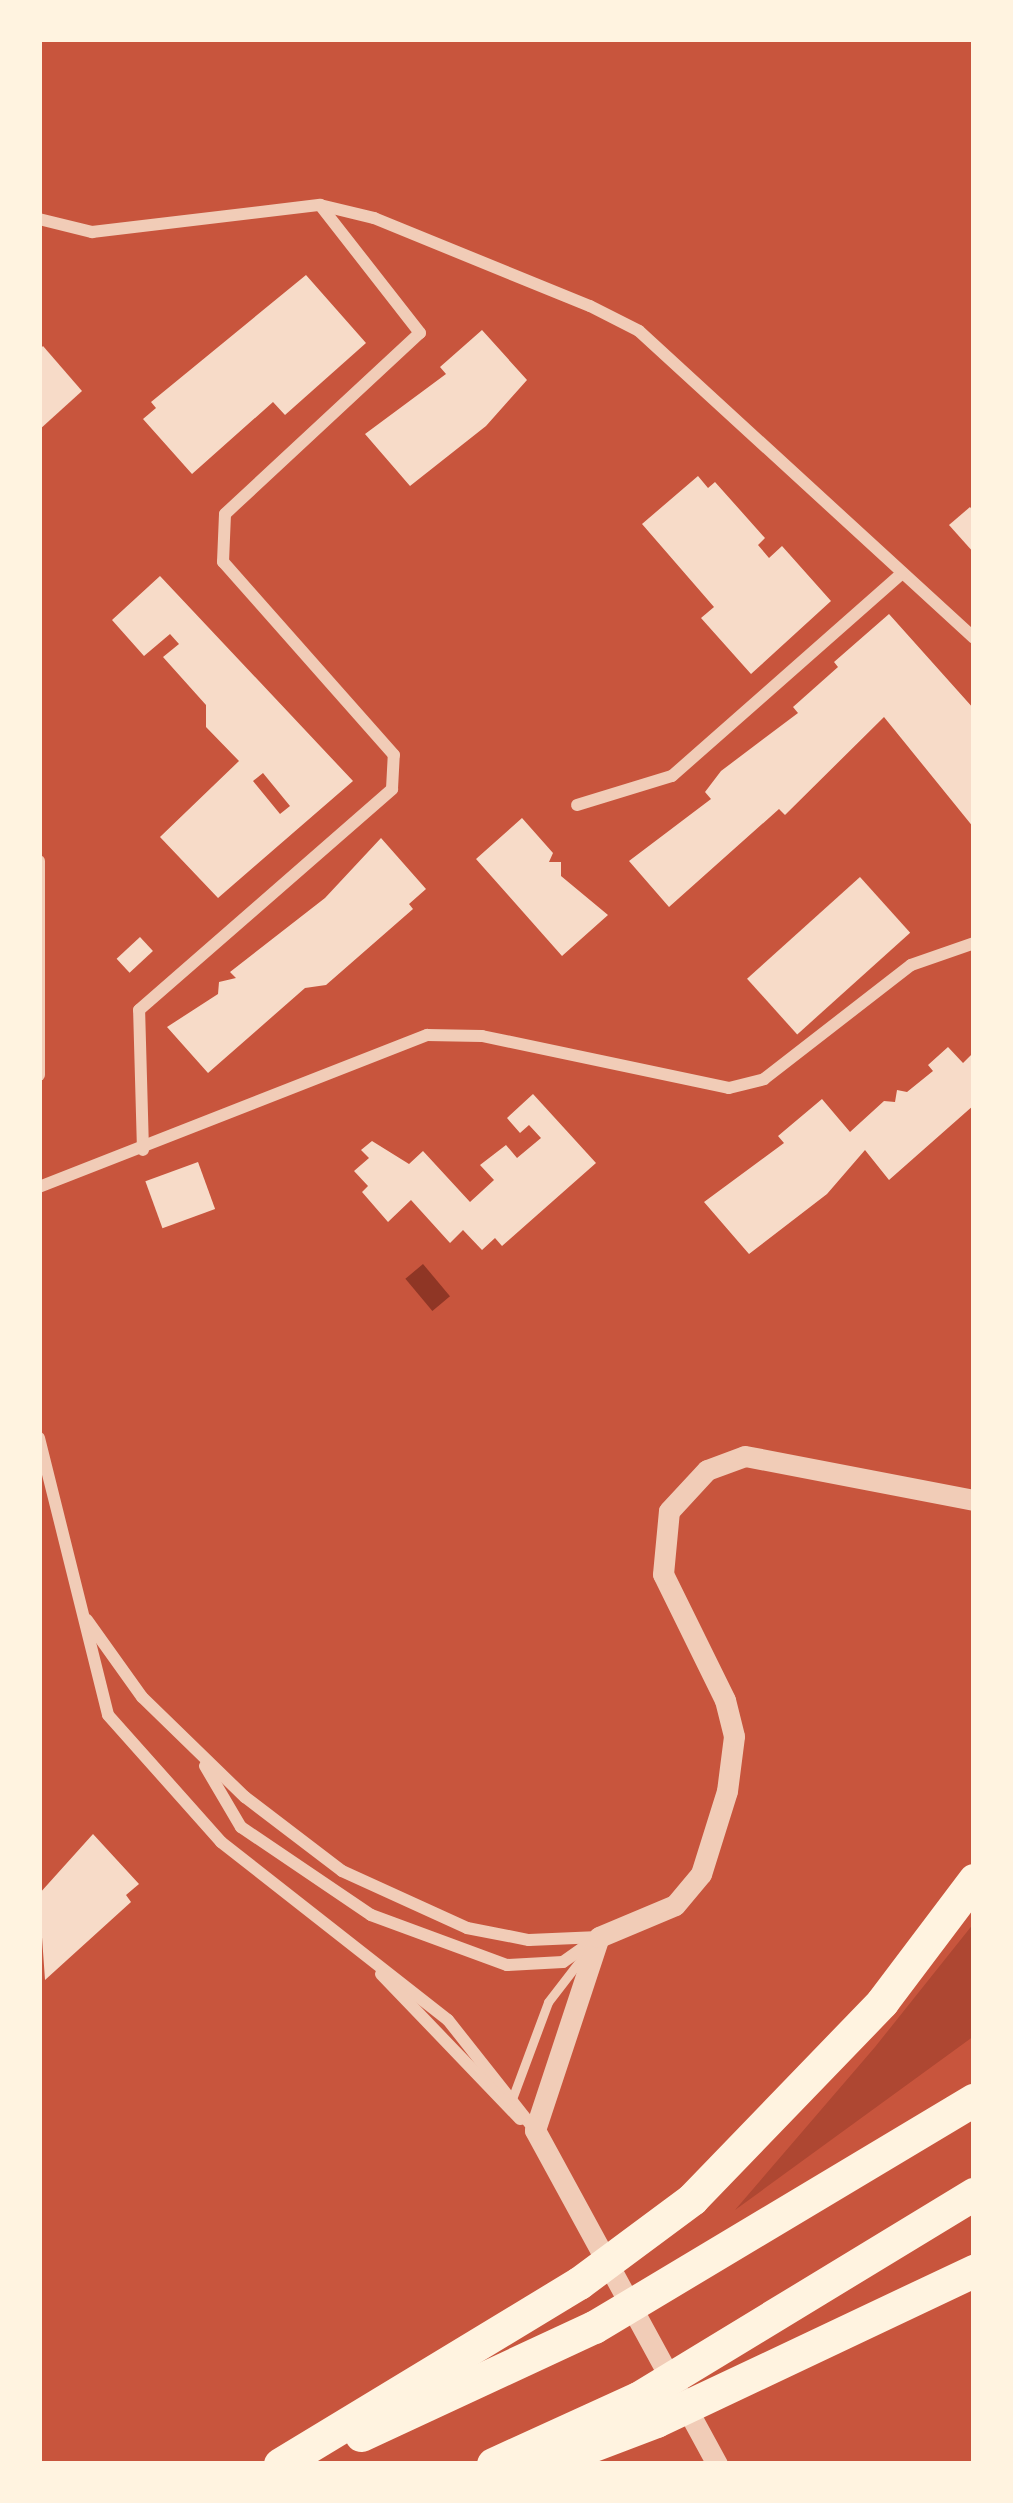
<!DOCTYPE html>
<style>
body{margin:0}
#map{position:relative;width:1013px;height:2503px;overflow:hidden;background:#c8553d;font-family:"Titillium Web",sans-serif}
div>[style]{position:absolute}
.green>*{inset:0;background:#ae4732}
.water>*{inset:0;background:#8f3625;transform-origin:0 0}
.building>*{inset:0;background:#f7dbc8;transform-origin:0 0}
.service>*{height:9px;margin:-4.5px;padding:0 4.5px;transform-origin:4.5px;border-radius:4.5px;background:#f1ccb7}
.minor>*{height:12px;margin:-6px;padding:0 6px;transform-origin:6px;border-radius:6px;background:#f1ccb7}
.tertiary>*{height:21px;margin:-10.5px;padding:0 10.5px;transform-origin:10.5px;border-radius:10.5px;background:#f1ccb7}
.motorway>*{height:33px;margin:-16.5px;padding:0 16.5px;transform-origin:16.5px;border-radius:16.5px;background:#fff3e0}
span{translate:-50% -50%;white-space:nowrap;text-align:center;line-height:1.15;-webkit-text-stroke:12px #fff3e0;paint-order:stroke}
.frame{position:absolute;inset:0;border:42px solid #fff3e0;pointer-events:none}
</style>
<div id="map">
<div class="green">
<div style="clip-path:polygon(974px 1923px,974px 2036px,735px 2210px,875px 2047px)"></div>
</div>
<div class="water">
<div style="left:423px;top:1264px;width:42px;height:23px;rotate:50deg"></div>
</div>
<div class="building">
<div style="clip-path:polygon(306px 275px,366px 343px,285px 415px,273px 402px,192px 474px,143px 419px,156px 408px,151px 402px)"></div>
<div style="clip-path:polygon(482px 330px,527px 380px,486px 426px,410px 486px,365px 434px,446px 374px,440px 367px)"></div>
<div style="clip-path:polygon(43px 346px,82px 391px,39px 430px,39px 350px)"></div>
<div style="clip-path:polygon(698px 476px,708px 488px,715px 482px,765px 538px,758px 545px,769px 558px,782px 546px,831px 601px,751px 674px,701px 618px,714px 607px,642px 524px)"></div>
<div style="clip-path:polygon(970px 507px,974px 512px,974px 553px,949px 525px)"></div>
<div style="clip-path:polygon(evenodd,160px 576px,353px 781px,218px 898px,160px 837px,239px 761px,206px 727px,206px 705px,163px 657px,179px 644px,170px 634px,144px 656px,112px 620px,160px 576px,263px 773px,290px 806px,280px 814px,253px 781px,263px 773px)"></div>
<div style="clip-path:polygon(889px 614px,974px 709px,974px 828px,884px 717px,785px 815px,779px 809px,669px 907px,629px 861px,711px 799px,705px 792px,721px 771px,798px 713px,793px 707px,838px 667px,834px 662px)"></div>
<div style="clip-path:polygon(522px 818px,553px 853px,549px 862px,561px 862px,561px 876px,608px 915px,562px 956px,476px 859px)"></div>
<div style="clip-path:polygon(381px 838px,426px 889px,409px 904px,413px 909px,326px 985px,305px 988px,208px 1073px,167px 1027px,218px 994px,219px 982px,236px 978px,230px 972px,325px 898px)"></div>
<div style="left:860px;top:877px;width:75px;height:152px;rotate:48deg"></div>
<div style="left:140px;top:937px;width:19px;height:32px;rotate:47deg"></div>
<div style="clip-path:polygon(948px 1047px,963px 1063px,974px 1052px,974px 1105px,889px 1180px,865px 1150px,827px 1194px,749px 1254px,704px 1202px,784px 1143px,778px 1136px,822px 1099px,850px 1132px,884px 1101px,895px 1102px,897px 1090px,907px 1092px,933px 1071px,928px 1065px)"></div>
<div style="clip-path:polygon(533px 1094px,596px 1163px,502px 1246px,495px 1238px,482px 1250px,463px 1230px,450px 1243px,411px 1200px,388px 1222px,362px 1192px,368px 1186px,354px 1171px,369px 1158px,361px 1150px,372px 1141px,409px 1164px,423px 1151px,470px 1202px,494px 1180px,480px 1165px,506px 1145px,517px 1158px,541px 1138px,529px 1125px,520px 1133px,507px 1118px)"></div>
<div style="left:198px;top:1162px;width:50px;height:56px;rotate:70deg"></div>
<div style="clip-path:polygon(93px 1834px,139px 1884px,126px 1895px,131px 1902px,45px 1980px,39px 1894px)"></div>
</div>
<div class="service">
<div style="left:512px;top:2099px;width:103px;rotate:-69.6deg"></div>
<div style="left:548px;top:2002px;width:66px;rotate:-52.4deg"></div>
</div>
<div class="minor">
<div style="left:39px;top:219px;width:55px;rotate:13.8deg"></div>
<div style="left:92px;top:232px;width:230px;rotate:-6.8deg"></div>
<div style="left:320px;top:205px;width:56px;rotate:13.5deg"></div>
<div style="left:374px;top:218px;width:233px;rotate:22.2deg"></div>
<div style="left:590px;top:306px;width:55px;rotate:27deg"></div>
<div style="left:639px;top:331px;width:454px;rotate:42.5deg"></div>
<div style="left:577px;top:805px;width:99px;rotate:-17deg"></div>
<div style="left:672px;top:776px;width:307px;rotate:-41.4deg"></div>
<div style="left:39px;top:861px;width:214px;rotate:90deg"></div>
<div style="left:143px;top:1150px;width:140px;rotate:-91.6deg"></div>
<div style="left:139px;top:1010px;width:336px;rotate:-41.1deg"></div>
<div style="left:392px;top:789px;width:34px;rotate:-87deg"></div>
<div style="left:394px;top:755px;width:258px;rotate:-131.5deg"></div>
<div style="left:223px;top:562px;width:48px;rotate:-87.6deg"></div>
<div style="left:225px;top:514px;width:266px;rotate:-42.9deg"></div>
<div style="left:420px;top:333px;width:162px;rotate:-128deg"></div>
<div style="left:39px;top:1187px;width:417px;rotate:-21.4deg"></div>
<div style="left:427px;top:1035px;width:55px;rotate:1deg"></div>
<div style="left:482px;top:1036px;width:252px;rotate:11.9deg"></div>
<div style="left:729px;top:1088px;width:36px;rotate:-14deg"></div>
<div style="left:764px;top:1079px;width:186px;rotate:-37.8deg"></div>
<div style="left:911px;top:965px;width:67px;rotate:-19.2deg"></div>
<div style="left:39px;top:1438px;width:285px;rotate:76deg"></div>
<div style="left:108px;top:1715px;width:170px;rotate:48.3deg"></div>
<div style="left:221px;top:1842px;width:288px;rotate:38.1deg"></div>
<div style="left:448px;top:2020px;width:140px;rotate:51.7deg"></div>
<div style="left:87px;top:1620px;width:95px;rotate:54.5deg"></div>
<div style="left:142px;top:1697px;width:144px;rotate:44.2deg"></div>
<div style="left:245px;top:1797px;width:122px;rotate:37.3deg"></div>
<div style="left:342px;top:1871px;width:137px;rotate:24.5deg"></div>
<div style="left:467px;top:1928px;width:63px;rotate:11deg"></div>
<div style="left:529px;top:1940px;width:70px;rotate:-2.5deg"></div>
<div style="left:205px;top:1766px;width:71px;rotate:59.5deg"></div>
<div style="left:241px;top:1827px;width:157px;rotate:34.1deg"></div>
<div style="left:371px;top:1915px;width:145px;rotate:20.2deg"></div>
<div style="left:507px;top:1965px;width:56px;rotate:-3.1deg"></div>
<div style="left:563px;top:1962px;width:43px;rotate:-35.5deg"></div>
<div style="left:381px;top:1974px;width:201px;rotate:46.2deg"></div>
</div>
<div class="tertiary">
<div style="left:717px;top:2464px;width:380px;rotate:-118.6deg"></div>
<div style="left:535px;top:2130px;width:203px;rotate:-71.7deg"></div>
<div style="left:599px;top:1937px;width:82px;rotate:-22.8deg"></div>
<div style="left:675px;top:1905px;width:40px;rotate:-50deg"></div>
<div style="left:701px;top:1874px;width:87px;rotate:-72.6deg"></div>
<div style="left:727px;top:1791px;width:55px;rotate:-82.7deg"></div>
<div style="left:734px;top:1736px;width:37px;rotate:-104deg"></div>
<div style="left:725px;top:1700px;width:140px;rotate:-116.2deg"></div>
<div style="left:663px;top:1574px;width:63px;rotate:-84.6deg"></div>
<div style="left:669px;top:1511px;width:56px;rotate:-47.2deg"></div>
<div style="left:707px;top:1470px;width:40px;rotate:-20.2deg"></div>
<div style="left:745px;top:1456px;width:233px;rotate:10.9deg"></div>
</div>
<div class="motorway">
<div style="left:361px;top:2435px;width:257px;rotate:-24.9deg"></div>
<div style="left:594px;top:2327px;width:443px;rotate:-30.9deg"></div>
<div style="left:280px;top:2464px;width:350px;rotate:-31.2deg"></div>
<div style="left:579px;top:2283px;width:141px;rotate:-36.6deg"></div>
<div style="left:692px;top:2199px;width:274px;rotate:-46deg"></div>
<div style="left:882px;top:2002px;width:153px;rotate:-53deg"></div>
<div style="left:493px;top:2464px;width:159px;rotate:-24.5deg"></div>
<div style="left:638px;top:2398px;width:393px;rotate:-31.3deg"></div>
<div style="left:543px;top:2464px;width:121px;rotate:-20.8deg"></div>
<div style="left:656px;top:2421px;width:352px;rotate:-25.3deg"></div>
</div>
<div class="frame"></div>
</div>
